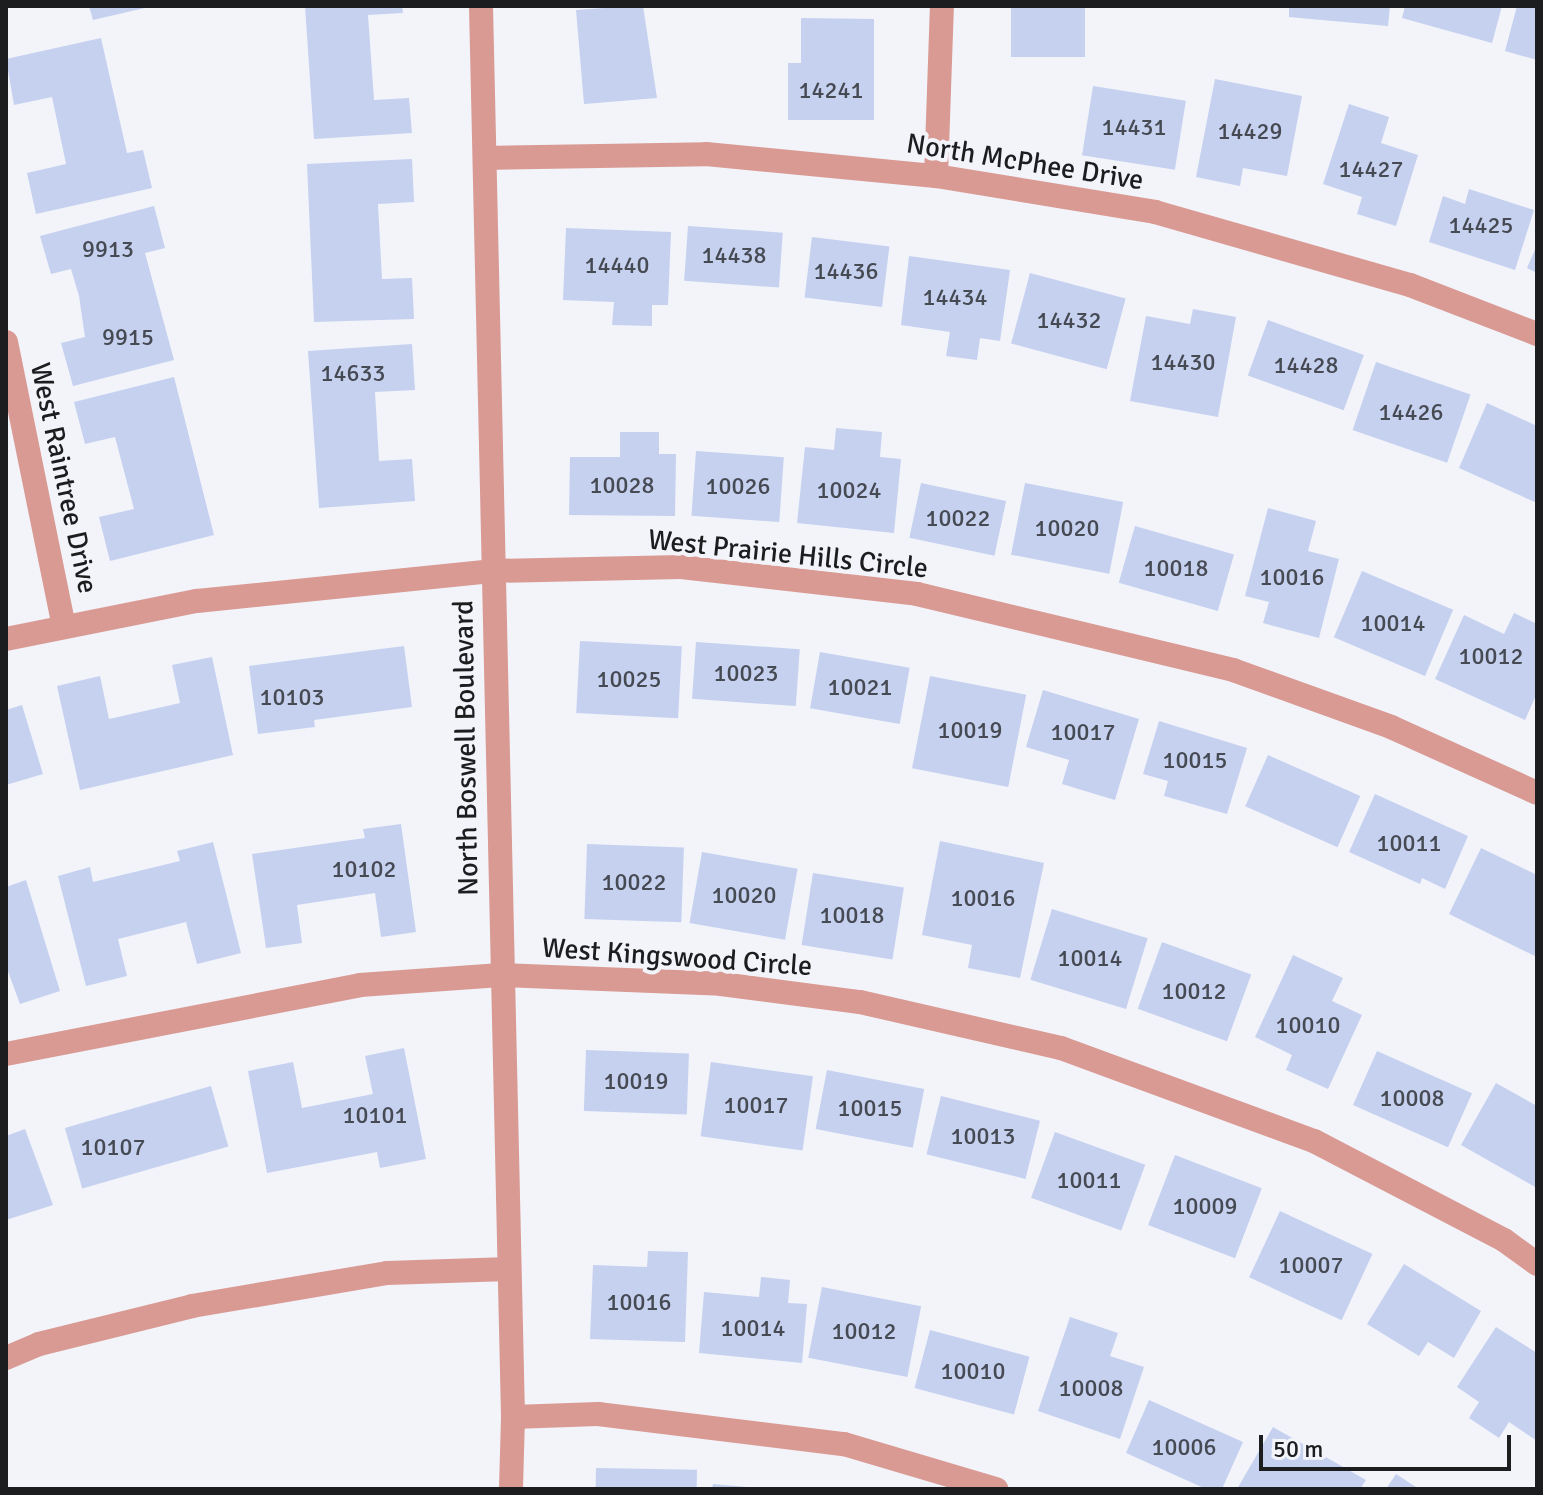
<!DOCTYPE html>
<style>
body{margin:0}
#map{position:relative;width:1543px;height:1495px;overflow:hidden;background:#f2f4fa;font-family:Signika,sans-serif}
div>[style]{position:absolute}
.building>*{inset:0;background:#c6d1f0;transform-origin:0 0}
.minor>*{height:24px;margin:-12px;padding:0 12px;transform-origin:12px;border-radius:12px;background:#da9a94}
span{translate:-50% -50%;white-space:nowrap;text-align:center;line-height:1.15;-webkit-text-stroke:8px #f2f4fa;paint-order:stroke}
.number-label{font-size:24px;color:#464a53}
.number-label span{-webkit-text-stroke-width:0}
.street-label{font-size:28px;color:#1c1d1f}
.frame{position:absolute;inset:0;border:8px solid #1c1d1f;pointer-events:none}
.scale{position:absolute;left:1259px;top:1435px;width:252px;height:36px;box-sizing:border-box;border:4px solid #1c1d1f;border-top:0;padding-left:10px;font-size:24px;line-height:28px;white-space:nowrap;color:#1c1d1f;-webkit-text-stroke:6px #f2f4fa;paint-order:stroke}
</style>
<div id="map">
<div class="building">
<div style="clip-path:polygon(89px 6px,149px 6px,149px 7px,93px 20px)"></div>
<div style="clip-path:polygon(305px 6px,402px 6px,403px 13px,368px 15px,374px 100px,409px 98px,412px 133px,314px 139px)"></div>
<div style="clip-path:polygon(632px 6px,643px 6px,657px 98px,584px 104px,576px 10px)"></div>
<div style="left:1011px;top:6px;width:74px;height:51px"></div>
<div style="clip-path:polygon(1289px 6px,1390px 6px,1388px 26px,1289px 17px)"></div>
<div style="clip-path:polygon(1405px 6px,1502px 6px,1492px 43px,1402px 18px)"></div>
<div style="clip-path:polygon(1517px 6px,1537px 6px,1537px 60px,1505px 51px)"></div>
<div style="clip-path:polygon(801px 18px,874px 19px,874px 120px,788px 120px,788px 63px,801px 63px)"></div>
<div style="clip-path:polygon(101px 38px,127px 153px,143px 150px,152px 188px,36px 214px,27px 173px,66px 164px,52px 97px,14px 105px,6px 59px)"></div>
<div style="clip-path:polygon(1215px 79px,1302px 96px,1287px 176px,1243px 168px,1240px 186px,1196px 177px)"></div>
<div style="left:1093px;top:86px;width:94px;height:70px;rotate:9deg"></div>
<div style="clip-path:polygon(1349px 104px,1389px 117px,1381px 143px,1418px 155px,1396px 226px,1357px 214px,1362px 197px,1323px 184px)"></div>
<div style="clip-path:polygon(412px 159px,414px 202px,378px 204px,382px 279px,412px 278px,414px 319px,314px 322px,307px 164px)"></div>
<div style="clip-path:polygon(1469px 189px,1534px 210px,1515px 270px,1429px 242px,1443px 196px,1465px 204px)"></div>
<div style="clip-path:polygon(154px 206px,165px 248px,145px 253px,174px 360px,73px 386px,61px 343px,85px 337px,79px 296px,71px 269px,51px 274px,40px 236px)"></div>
<div style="left:688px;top:226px;width:95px;height:55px;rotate:4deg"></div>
<div style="clip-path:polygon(566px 228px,671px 232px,668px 305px,652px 305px,652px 326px,612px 325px,614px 302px,563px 300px)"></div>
<div style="left:812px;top:237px;width:78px;height:61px;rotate:7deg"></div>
<div style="clip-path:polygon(1537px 245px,1537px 273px,1527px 268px)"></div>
<div style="clip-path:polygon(909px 256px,1010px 270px,1000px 341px,980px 338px,977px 360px,946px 356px,950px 332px,901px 325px)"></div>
<div style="left:1030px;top:273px;width:99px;height:73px;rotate:15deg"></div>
<div style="clip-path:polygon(1193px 309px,1236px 317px,1218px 417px,1130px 401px,1146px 316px,1190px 324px)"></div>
<div style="left:1268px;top:320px;width:102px;height:59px;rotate:20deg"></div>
<div style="clip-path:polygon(412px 344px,415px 390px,375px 392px,379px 461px,412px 459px,415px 501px,319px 508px,308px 351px)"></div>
<div style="left:1376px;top:362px;width:100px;height:72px;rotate:19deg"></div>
<div style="clip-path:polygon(174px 377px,214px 535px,110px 561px,99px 517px,134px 509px,115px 437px,85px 444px,74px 402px)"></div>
<div style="clip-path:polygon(1487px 403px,1537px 426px,1537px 503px,1459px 468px)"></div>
<div style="clip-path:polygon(836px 428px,882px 432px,880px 457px,901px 459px,894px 533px,797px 523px,805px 447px,834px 450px)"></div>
<div style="clip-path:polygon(620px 432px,659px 432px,659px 454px,676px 454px,675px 516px,569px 515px,570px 457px,620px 457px)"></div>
<div style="left:696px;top:451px;width:88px;height:65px;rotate:4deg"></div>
<div style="left:921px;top:483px;width:87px;height:56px;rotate:12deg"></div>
<div style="left:1025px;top:483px;width:100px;height:73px;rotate:11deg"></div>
<div style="clip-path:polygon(1268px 508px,1316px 521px,1308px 551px,1339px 559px,1319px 638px,1263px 623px,1269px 602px,1245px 596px)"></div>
<div style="left:1135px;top:526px;width:103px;height:59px;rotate:16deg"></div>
<div style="left:1362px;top:571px;width:99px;height:72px;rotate:23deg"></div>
<div style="clip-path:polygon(1514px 613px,1537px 624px,1537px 693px,1525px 720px,1435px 679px,1464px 615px,1504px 634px)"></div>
<div style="left:580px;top:641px;width:102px;height:72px;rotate:3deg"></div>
<div style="left:696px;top:642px;width:104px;height:57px;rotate:4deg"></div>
<div style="clip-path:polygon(404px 646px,412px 707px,314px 720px,315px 727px,258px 734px,249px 666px)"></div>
<div style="left:820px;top:652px;width:91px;height:57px;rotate:10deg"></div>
<div style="clip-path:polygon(212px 657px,233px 755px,80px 790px,57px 686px,100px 676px,109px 719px,180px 703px,172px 665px)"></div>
<div style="left:930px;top:676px;width:98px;height:94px;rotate:11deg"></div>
<div style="clip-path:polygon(1043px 690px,1139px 719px,1115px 800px,1062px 784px,1069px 760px,1026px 747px)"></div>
<div style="clip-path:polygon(22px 705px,43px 774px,6px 785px,6px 710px)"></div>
<div style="clip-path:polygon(1159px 721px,1247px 748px,1227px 814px,1164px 796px,1168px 781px,1143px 774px)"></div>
<div style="left:1268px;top:755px;width:101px;height:56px;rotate:24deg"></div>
<div style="clip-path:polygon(1375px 794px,1468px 836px,1445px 889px,1422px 878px,1420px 884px,1349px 852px)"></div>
<div style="clip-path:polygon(401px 824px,416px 932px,381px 937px,375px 893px,297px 905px,302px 943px,266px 948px,252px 854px,365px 838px,363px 829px)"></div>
<div style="clip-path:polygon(940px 841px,1044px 863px,1020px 978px,968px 968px,972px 945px,922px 935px)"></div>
<div style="clip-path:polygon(213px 842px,241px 953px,197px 964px,186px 922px,118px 939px,127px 976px,86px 986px,58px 876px,90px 867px,93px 882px,180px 861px,177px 851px)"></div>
<div style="left:587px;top:844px;width:97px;height:75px;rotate:2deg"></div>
<div style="clip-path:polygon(1481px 848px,1537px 875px,1537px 957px,1449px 914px)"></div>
<div style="left:702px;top:852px;width:97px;height:72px;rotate:10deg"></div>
<div style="left:813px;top:873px;width:92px;height:73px;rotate:9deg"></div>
<div style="clip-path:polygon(26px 880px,60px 991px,20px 1004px,6px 966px,6px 887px)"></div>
<div style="left:1052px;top:909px;width:100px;height:74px;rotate:17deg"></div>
<div style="left:1162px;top:942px;width:95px;height:71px;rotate:20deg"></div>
<div style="clip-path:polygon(1293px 955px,1343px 978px,1332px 1001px,1362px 1015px,1328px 1089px,1286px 1070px,1292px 1055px,1255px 1037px)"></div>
<div style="clip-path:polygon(404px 1048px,426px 1159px,380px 1168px,377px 1152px,267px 1173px,248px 1071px,293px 1062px,302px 1108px,373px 1094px,365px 1056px)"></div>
<div style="left:586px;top:1050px;width:103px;height:61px;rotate:2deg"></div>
<div style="left:1377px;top:1051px;width:104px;height:59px;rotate:24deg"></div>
<div style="left:711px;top:1062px;width:103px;height:75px;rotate:8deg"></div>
<div style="left:827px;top:1070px;width:99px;height:60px;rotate:11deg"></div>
<div style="clip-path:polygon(1496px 1083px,1537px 1106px,1537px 1188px,1461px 1145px)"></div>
<div style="left:211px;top:1086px;width:63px;height:152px;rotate:74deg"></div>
<div style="left:941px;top:1096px;width:102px;height:60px;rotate:14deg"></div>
<div style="clip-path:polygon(25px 1129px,53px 1205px,6px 1220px,6px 1136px)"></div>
<div style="left:1055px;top:1132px;width:96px;height:70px;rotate:20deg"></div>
<div style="left:1175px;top:1155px;width:93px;height:75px;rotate:21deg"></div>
<div style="left:1280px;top:1211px;width:102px;height:73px;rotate:25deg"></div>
<div style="clip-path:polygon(648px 1251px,688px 1252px,685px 1342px,590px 1339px,593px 1265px,647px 1267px)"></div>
<div style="clip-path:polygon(1404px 1264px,1481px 1311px,1454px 1358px,1428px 1342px,1419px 1356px,1367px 1324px)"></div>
<div style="clip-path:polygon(761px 1277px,790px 1280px,788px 1303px,807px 1304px,802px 1363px,699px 1353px,704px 1292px,759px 1297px)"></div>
<div style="left:822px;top:1287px;width:101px;height:72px;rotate:11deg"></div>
<div style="clip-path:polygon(1070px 1317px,1118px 1333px,1110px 1356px,1144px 1367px,1120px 1439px,1038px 1411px)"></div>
<div style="clip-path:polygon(1496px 1327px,1537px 1353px,1537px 1441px,1509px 1422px,1499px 1438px,1469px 1418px,1479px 1402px,1457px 1387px)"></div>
<div style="left:930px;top:1330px;width:103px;height:60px;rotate:15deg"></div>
<div style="clip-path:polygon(1149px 1400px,1243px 1442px,1222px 1489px,1206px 1489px,1126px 1453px)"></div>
<div style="clip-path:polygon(1273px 1427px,1366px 1480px,1360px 1489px,1237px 1489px)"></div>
<div style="left:596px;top:1468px;width:101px;height:21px;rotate:1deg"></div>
<div style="clip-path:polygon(1396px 1474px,1419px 1489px,1386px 1489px)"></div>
<div style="clip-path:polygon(713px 1484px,747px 1487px,747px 1489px,712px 1489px)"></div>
</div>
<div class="minor">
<div style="left:481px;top:6px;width:1411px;rotate:88.7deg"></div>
<div style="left:513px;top:1417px;width:72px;rotate:91.6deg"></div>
<div style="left:485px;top:158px;width:221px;rotate:-1deg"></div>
<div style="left:706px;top:154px;width:231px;rotate:5.5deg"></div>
<div style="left:936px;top:176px;width:222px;rotate:9.3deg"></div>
<div style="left:1155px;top:212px;width:265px;rotate:16deg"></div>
<div style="left:1410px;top:285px;width:136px;rotate:21.1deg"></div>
<div style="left:936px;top:176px;width:170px;rotate:-88deg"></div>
<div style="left:6px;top:342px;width:290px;rotate:78.5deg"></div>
<div style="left:6px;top:639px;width:195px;rotate:-11.3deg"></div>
<div style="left:197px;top:601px;width:296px;rotate:-5.8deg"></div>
<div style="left:491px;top:571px;width:190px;rotate:-1.2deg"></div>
<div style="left:681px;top:567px;width:238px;rotate:6.5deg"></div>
<div style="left:917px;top:594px;width:325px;rotate:13.5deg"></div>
<div style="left:1233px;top:670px;width:168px;rotate:19.8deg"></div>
<div style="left:1391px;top:727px;width:160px;rotate:24.3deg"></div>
<div style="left:6px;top:1054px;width:361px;rotate:-11deg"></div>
<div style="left:360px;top:985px;width:141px;rotate:-4.1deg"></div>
<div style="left:501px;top:975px;width:220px;rotate:2.3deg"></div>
<div style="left:721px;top:984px;width:140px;rotate:7.4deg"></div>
<div style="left:860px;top:1002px;width:206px;rotate:12.9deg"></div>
<div style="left:1061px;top:1048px;width:270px;rotate:20.2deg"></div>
<div style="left:1314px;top:1141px;width:214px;rotate:27.5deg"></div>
<div style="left:1504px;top:1240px;width:41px;rotate:36deg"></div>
<div style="left:6px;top:1358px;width:36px;rotate:-23deg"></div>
<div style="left:39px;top:1344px;width:158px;rotate:-13.9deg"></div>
<div style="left:192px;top:1306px;width:198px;rotate:-9.6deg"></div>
<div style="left:387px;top:1273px;width:122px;rotate:-1.9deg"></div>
<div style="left:513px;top:1417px;width:85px;rotate:-2deg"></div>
<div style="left:598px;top:1414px;width:248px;rotate:7deg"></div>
<div style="left:844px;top:1444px;width:159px;rotate:16.5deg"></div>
</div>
<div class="number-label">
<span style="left:831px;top:91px">14241</span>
<span style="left:1134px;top:128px">14431</span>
<span style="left:1250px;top:132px">14429</span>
<span style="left:1371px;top:170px">14427</span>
<span style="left:1481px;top:226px">14425</span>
<span style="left:108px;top:250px">9913</span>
<span style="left:734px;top:256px">14438</span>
<span style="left:617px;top:266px">14440</span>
<span style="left:846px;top:272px">14436</span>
<span style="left:955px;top:298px">14434</span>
<span style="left:1069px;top:321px">14432</span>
<span style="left:128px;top:338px">9915</span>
<span style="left:1183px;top:363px">14430</span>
<span style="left:1306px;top:366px">14428</span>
<span style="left:353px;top:374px">14633</span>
<span style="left:1411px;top:413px">14426</span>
<span style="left:622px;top:486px">10028</span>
<span style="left:738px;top:487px">10026</span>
<span style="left:849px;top:491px">10024</span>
<span style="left:958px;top:519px">10022</span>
<span style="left:1067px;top:529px">10020</span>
<span style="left:1176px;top:569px">10018</span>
<span style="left:1292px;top:578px">10016</span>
<span style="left:1393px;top:624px">10014</span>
<span style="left:1491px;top:657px">10012</span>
<span style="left:746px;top:674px">10023</span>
<span style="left:629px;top:680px">10025</span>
<span style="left:860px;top:688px">10021</span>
<span style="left:292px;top:698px">10103</span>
<span style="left:970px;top:731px">10019</span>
<span style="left:1083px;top:733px">10017</span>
<span style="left:1195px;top:761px">10015</span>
<span style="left:1409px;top:844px">10011</span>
<span style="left:364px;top:870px">10102</span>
<span style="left:634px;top:883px">10022</span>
<span style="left:744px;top:896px">10020</span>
<span style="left:983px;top:899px">10016</span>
<span style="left:852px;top:916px">10018</span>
<span style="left:1090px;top:959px">10014</span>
<span style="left:1194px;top:992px">10012</span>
<span style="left:1308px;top:1026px">10010</span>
<span style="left:636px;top:1082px">10019</span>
<span style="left:1412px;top:1099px">10008</span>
<span style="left:756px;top:1106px">10017</span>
<span style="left:870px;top:1109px">10015</span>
<span style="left:375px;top:1116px">10101</span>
<span style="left:983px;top:1137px">10013</span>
<span style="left:113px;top:1148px">10107</span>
<span style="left:1089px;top:1181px">10011</span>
<span style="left:1205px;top:1207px">10009</span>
<span style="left:1311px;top:1266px">10007</span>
<span style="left:639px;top:1303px">10016</span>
<span style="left:753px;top:1329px">10014</span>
<span style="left:864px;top:1332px">10012</span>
<span style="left:973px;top:1372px">10010</span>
<span style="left:1091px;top:1389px">10008</span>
<span style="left:1184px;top:1448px">10006</span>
</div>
<div class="street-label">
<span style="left:1025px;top:162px;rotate:9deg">North McPhee Drive</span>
<span style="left:64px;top:478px;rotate:78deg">West Raintree Drive</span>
<span style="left:788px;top:554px;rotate:6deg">West Prairie Hills Circle</span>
<span style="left:466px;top:748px;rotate:-91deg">North Boswell Boulevard</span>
<span style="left:677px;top:957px;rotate:4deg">West Kingswood Circle</span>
</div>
<div class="frame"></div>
<div class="scale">50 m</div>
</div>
